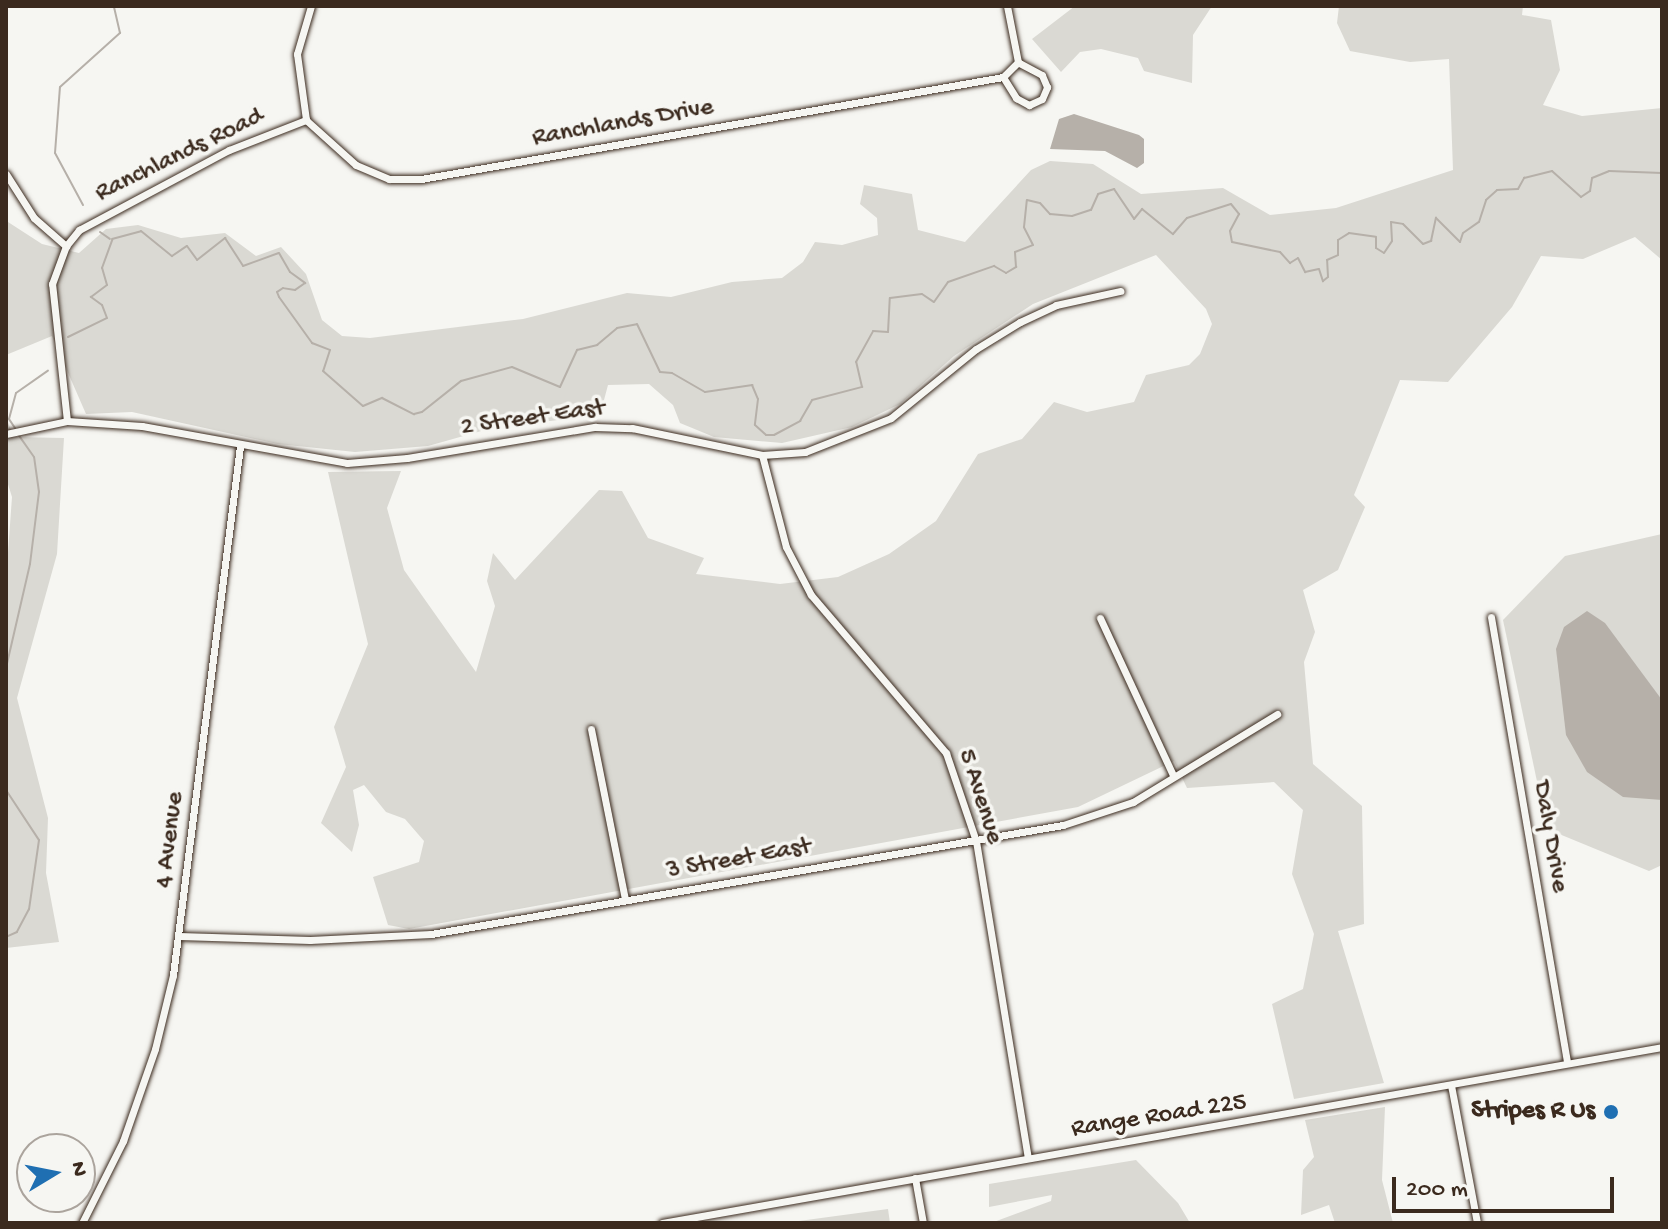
<!DOCTYPE html>
<style>
body{margin:0}
#map{position:relative;width:1668px;height:1229px;overflow:hidden;background:#f6f6f2;font-family:"Gochi Hand",sans-serif}
div>[style]{position:absolute}
.green>*{inset:0;background:#dad9d3}
.water>*{inset:0;background:#b6b0a9}
.stream>*{height:2px;margin:-1px;padding:0 1px;transform-origin:1px;border-radius:1px;background:#b6b0a9}
.roads{filter:drop-shadow(0 0 2px #3b2a1e) drop-shadow(0 0 2px #3b2a1e)}
.minor>*{height:7px;margin:-3.5px;padding:0 3.5px;transform-origin:3.5px;border-radius:3.5px;background:#f6f6f2}
.dots>*{width:22px;height:22px;translate:-50% -50%;box-sizing:border-box;border:4px solid #f6f6f2;border-radius:50%}
span{translate:-50% -50%;white-space:nowrap;text-align:center;line-height:1.15;-webkit-text-stroke:7px #f6f6f2;paint-order:stroke}
.street-label{font-size:26px;color:#3b2a1e}
.poi-label{font-size:26px;color:#3b2a1e;font-weight:700}
.right{translate:-100% -50%;text-align:right}
.frame{position:absolute;inset:0;border:8px solid #3b2a1e;pointer-events:none}
.north{position:absolute;left:16px;top:1133px;width:80px;height:80px;box-sizing:border-box;background:#f6f6f2;border:2px solid #aba49d;border-radius:50%;rotate:80deg;font-size:22px;font-weight:700;line-height:32px;text-align:center;color:#3b2a1e}
.north::after{content:'';display:block;margin:auto;width:28px;height:36px;background:#1f6fb2;clip-path:polygon(50% 0,100% 100%,50% 72%,0 100%)}
.scale{position:absolute;left:1392px;top:1177px;width:222px;height:36px;box-sizing:border-box;border:4px solid #3b2a1e;border-top:0;padding-left:10px;font-size:24px;line-height:28px;white-space:nowrap;color:#3b2a1e;-webkit-text-stroke:6px #f6f6f2;paint-order:stroke}
</style>
<div id="map">
<div class="green">
<div style="clip-path:polygon(1075px 6px,1212px 6px,1193px 35px,1192px 83px,1144px 71px,1138px 58px,1101px 49px,1080px 52px,1061px 72px,1032px 39px)"></div>
<div style="clip-path:polygon(1339px 6px,1523px 6px,1522px 15px,1551px 20px,1560px 70px,1543px 105px,1582px 116px,1662px 108px,1662px 260px,1635px 237px,1583px 259px,1541px 256px,1512px 307px,1448px 382px,1400px 380px,1354px 495px,1365px 507px,1338px 570px,1303px 590px,1315px 632px,1304px 662px,1313px 764px,1362px 806px,1364px 924px,1338px 931px,1384px 1083px,1294px 1099px,1272px 1004px,1303px 989px,1314px 934px,1292px 874px,1303px 810px,1274px 782px,1187px 788px,1174px 761px,1078px 807px,409px 929px,388px 925px,373px 877px,419px 862px,424px 841px,405px 819px,386px 812px,364px 785px,353px 790px,359px 825px,352px 852px,321px 823px,346px 767px,334px 727px,368px 644px,328px 472px,401px 471px,387px 508px,404px 570px,476px 672px,495px 606px,487px 581px,493px 553px,515px 580px,599px 490px,622px 491px,648px 538px,704px 558px,696px 574px,780px 584px,838px 577px,889px 554px,936px 521px,978px 454px,1022px 439px,1054px 402px,1087px 412px,1134px 402px,1146px 375px,1189px 365px,1200px 354px,1212px 324px,1206px 309px,1156px 255px,1033px 304px,954px 356px,900px 404px,852px 427px,782px 443px,714px 437px,680px 423px,673px 405px,649px 384px,608px 385px,600px 415px,492px 428px,428px 446px,355px 452px,278px 444px,132px 412px,86px 414px,52px 336px,6px 355px,6px 214px,8px 222px,42px 244px,79px 253px,106px 229px,138px 225px,181px 238px,225px 233px,256px 256px,281px 247px,306px 274px,322px 320px,342px 336px,370px 338px,523px 319px,627px 293px,671px 297px,732px 282px,782px 278px,803px 262px,815px 242px,842px 245px,878px 235px,877px 218px,860px 204px,864px 185px,912px 194px,918px 230px,965px 242px,1031px 170px,1050px 161px,1093px 164px,1141px 194px,1223px 188px,1270px 215px,1336px 208px,1453px 170px,1449px 59px,1410px 62px,1350px 51px,1337px 23px)"></div>
<div style="clip-path:polygon(6px 418px,14px 437px,64px 438px,57px 554px,17px 698px,48px 818px,46px 873px,59px 942px,6px 948px,6px 580px,12px 497px,6px 478px)"></div>
<div style="clip-path:polygon(1662px 534px,1662px 865px,1649px 871px,1547px 829px,1503px 620px,1565px 556px)"></div>
<div style="clip-path:polygon(1385px 1107px,1382px 1180px,1393px 1223px,1335px 1223px,1329px 1205px,1301px 1215px,1303px 1170px,1314px 1157px,1305px 1120px)"></div>
<div style="clip-path:polygon(1136px 1160px,1178px 1203px,1190px 1223px,991px 1223px,1051px 1201px,1052px 1195px,989px 1207px,989px 1184px)"></div>
<div style="clip-path:polygon(888px 1209px,890px 1223px,784px 1223px)"></div>
</div>
<div class="water">
<div style="clip-path:polygon(1074px 114px,1139px 135px,1144px 139px,1144px 163px,1137px 168px,1105px 151px,1050px 149px,1059px 119px)"></div>
<div style="clip-path:polygon(1587px 611px,1605px 623px,1662px 700px,1662px 800px,1623px 797px,1587px 772px,1566px 735px,1556px 649px,1564px 627px)"></div>
</div>
<div class="stream">
<div style="left:83px;top:205px;width:59px;rotate:-118.3deg"></div>
<div style="left:55px;top:153px;width:66px;rotate:-85.7deg"></div>
<div style="left:60px;top:87px;width:81px;rotate:-42deg"></div>
<div style="left:120px;top:33px;width:28px;rotate:-103deg"></div>
<div style="left:100px;top:232px;width:12px;rotate:35deg"></div>
<div style="left:112px;top:239px;width:30px;rotate:-15deg"></div>
<div style="left:141px;top:231px;width:40px;rotate:39deg"></div>
<div style="left:172px;top:256px;width:18px;rotate:-34deg"></div>
<div style="left:187px;top:246px;width:17px;rotate:54deg"></div>
<div style="left:197px;top:260px;width:36px;rotate:-38deg"></div>
<div style="left:225px;top:238px;width:33px;rotate:57deg"></div>
<div style="left:243px;top:266px;width:38px;rotate:-20deg"></div>
<div style="left:279px;top:253px;width:22px;rotate:60deg"></div>
<div style="left:290px;top:272px;width:19px;rotate:36deg"></div>
<div style="left:305px;top:283px;width:12px;rotate:145deg"></div>
<div style="left:295px;top:290px;width:12px;rotate:-171deg"></div>
<div style="left:283px;top:288px;width:7px;rotate:146deg"></div>
<div style="left:277px;top:292px;width:5px;rotate:68deg"></div>
<div style="left:279px;top:297px;width:57px;rotate:54.3deg"></div>
<div style="left:312px;top:343px;width:19px;rotate:21deg"></div>
<div style="left:330px;top:350px;width:22px;rotate:108deg"></div>
<div style="left:323px;top:371px;width:53px;rotate:41.2deg"></div>
<div style="left:363px;top:406px;width:21px;rotate:-23deg"></div>
<div style="left:382px;top:398px;width:36px;rotate:27deg"></div>
<div style="left:414px;top:414px;width:8px;rotate:-14deg"></div>
<div style="left:422px;top:412px;width:50px;rotate:-38.5deg"></div>
<div style="left:461px;top:381px;width:53px;rotate:-15.4deg"></div>
<div style="left:512px;top:367px;width:52px;rotate:22.6deg"></div>
<div style="left:560px;top:387px;width:41px;rotate:-65.3deg"></div>
<div style="left:577px;top:350px;width:21px;rotate:-14deg"></div>
<div style="left:597px;top:345px;width:26px;rotate:-40deg"></div>
<div style="left:617px;top:328px;width:20px;rotate:-11deg"></div>
<div style="left:637px;top:324px;width:53px;rotate:64.4deg"></div>
<div style="left:660px;top:372px;width:12px;rotate:5deg"></div>
<div style="left:672px;top:373px;width:38px;rotate:30deg"></div>
<div style="left:705px;top:392px;width:48px;rotate:-8.5deg"></div>
<div style="left:752px;top:385px;width:15px;rotate:67deg"></div>
<div style="left:758px;top:399px;width:26px;rotate:97deg"></div>
<div style="left:755px;top:425px;width:15px;rotate:42deg"></div>
<div style="left:766px;top:435px;width:8px"></div>
<div style="left:774px;top:435px;width:30px;rotate:-28deg"></div>
<div style="left:800px;top:421px;width:24px;rotate:-60deg"></div>
<div style="left:812px;top:400px;width:52px;rotate:-14.6deg"></div>
<div style="left:862px;top:387px;width:26px;rotate:-103deg"></div>
<div style="left:856px;top:362px;width:35px;rotate:-61deg"></div>
<div style="left:873px;top:331px;width:15px;rotate:4deg"></div>
<div style="left:888px;top:332px;width:34px;rotate:-87deg"></div>
<div style="left:890px;top:298px;width:32px;rotate:-7deg"></div>
<div style="left:922px;top:294px;width:14px;rotate:34deg"></div>
<div style="left:934px;top:302px;width:24px;rotate:-55deg"></div>
<div style="left:948px;top:282px;width:49px;rotate:-19.2deg"></div>
<div style="left:994px;top:266px;width:14px;rotate:30deg"></div>
<div style="left:1006px;top:273px;width:12px;rotate:-31deg"></div>
<div style="left:1016px;top:267px;width:15px;rotate:-94deg"></div>
<div style="left:1015px;top:252px;width:19px;rotate:-21deg"></div>
<div style="left:1033px;top:245px;width:20px;rotate:-117deg"></div>
<div style="left:1024px;top:227px;width:27px;rotate:-84deg"></div>
<div style="left:1027px;top:200px;width:13px;rotate:13deg"></div>
<div style="left:1040px;top:203px;width:15px;rotate:48deg"></div>
<div style="left:1050px;top:214px;width:22px;rotate:5deg"></div>
<div style="left:1072px;top:216px;width:20px;rotate:-18deg"></div>
<div style="left:1091px;top:210px;width:17px;rotate:-66deg"></div>
<div style="left:1098px;top:194px;width:17px;rotate:-17deg"></div>
<div style="left:1114px;top:189px;width:36px;rotate:56deg"></div>
<div style="left:1134px;top:219px;width:13px;rotate:-51deg"></div>
<div style="left:1142px;top:209px;width:40px;rotate:39deg"></div>
<div style="left:1173px;top:234px;width:21px;rotate:-49deg"></div>
<div style="left:1187px;top:218px;width:46px;rotate:-17.7deg"></div>
<div style="left:1231px;top:204px;width:13px;rotate:51deg"></div>
<div style="left:1239px;top:214px;width:19px;rotate:118deg"></div>
<div style="left:1230px;top:231px;width:11px;rotate:80deg"></div>
<div style="left:1232px;top:242px;width:49px;rotate:11.8deg"></div>
<div style="left:1280px;top:252px;width:15px;rotate:48deg"></div>
<div style="left:1290px;top:263px;width:9px;rotate:-32deg"></div>
<div style="left:1298px;top:258px;width:16px;rotate:63deg"></div>
<div style="left:1305px;top:272px;width:14px;rotate:-12deg"></div>
<div style="left:1319px;top:269px;width:13px;rotate:72deg"></div>
<div style="left:1323px;top:281px;width:6px;rotate:-39deg"></div>
<div style="left:1328px;top:277px;width:17px;rotate:-93deg"></div>
<div style="left:1327px;top:260px;width:12px;rotate:-24deg"></div>
<div style="left:1338px;top:255px;width:15px;rotate:-90deg"></div>
<div style="left:1338px;top:240px;width:13px;rotate:-32deg"></div>
<div style="left:1349px;top:233px;width:27px;rotate:8deg"></div>
<div style="left:1376px;top:237px;width:11px;rotate:90deg"></div>
<div style="left:1376px;top:248px;width:9px;rotate:32deg"></div>
<div style="left:1384px;top:253px;width:14px;rotate:-56deg"></div>
<div style="left:1392px;top:241px;width:19px;rotate:-93deg"></div>
<div style="left:1391px;top:222px;width:12px;rotate:9deg"></div>
<div style="left:1403px;top:224px;width:28px;rotate:45deg"></div>
<div style="left:1423px;top:244px;width:9px;rotate:-21deg"></div>
<div style="left:1431px;top:241px;width:24px;rotate:-78deg"></div>
<div style="left:1436px;top:218px;width:34px;rotate:45deg"></div>
<div style="left:1460px;top:242px;width:9px;rotate:-72deg"></div>
<div style="left:1463px;top:233px;width:19px;rotate:-35deg"></div>
<div style="left:1479px;top:222px;width:23px;rotate:-72deg"></div>
<div style="left:1486px;top:200px;width:15px;rotate:-42deg"></div>
<div style="left:1497px;top:190px;width:21px;rotate:-3deg"></div>
<div style="left:1518px;top:189px;width:13px;rotate:-61deg"></div>
<div style="left:1524px;top:178px;width:29px;rotate:-14deg"></div>
<div style="left:1552px;top:171px;width:39px;rotate:42deg"></div>
<div style="left:1581px;top:197px;width:11px;rotate:-34deg"></div>
<div style="left:1590px;top:191px;width:13px;rotate:-81deg"></div>
<div style="left:1592px;top:178px;width:18px;rotate:-22deg"></div>
<div style="left:1609px;top:171px;width:53px;rotate:2.2deg"></div>
<div style="left:68px;top:337px;width:43px;rotate:-26deg"></div>
<div style="left:107px;top:318px;width:14px;rotate:-111deg"></div>
<div style="left:102px;top:305px;width:14px;rotate:-144deg"></div>
<div style="left:91px;top:297px;width:20px;rotate:-37deg"></div>
<div style="left:107px;top:285px;width:18px;rotate:-106deg"></div>
<div style="left:102px;top:268px;width:30px;rotate:-70deg"></div>
<div style="left:15px;top:428px;width:11px;rotate:-124deg"></div>
<div style="left:9px;top:419px;width:27px;rotate:-75deg"></div>
<div style="left:16px;top:393px;width:39px;rotate:-35deg"></div>
<div style="left:6px;top:668px;width:107px;rotate:-77deg"></div>
<div style="left:30px;top:564px;width:73px;rotate:-82.9deg"></div>
<div style="left:39px;top:492px;width:35px;rotate:-98deg"></div>
<div style="left:34px;top:457px;width:28px;rotate:-125deg"></div>
<div style="left:6px;top:790px;width:60px;rotate:56.6deg"></div>
<div style="left:39px;top:840px;width:70px;rotate:98.2deg"></div>
<div style="left:29px;top:909px;width:26px;rotate:118deg"></div>
<div style="left:17px;top:932px;width:12px;rotate:156deg"></div>
</div>
<div class="roads">
<div class="minor">
<div style="left:311px;top:6px;width:50px;rotate:106.3deg"></div>
<div style="left:297px;top:54px;width:67px;rotate:82.2deg"></div>
<div style="left:306px;top:120px;width:67px;rotate:42deg"></div>
<div style="left:356px;top:165px;width:36px;rotate:23deg"></div>
<div style="left:389px;top:179px;width:32px"></div>
<div style="left:421px;top:179px;width:591px;rotate:-9.94deg"></div>
<div style="left:1003px;top:77px;width:21px;rotate:-45deg"></div>
<div style="left:1007px;top:6px;width:57px;rotate:78.9deg"></div>
<div style="left:1003px;top:77px;width:25px;rotate:58deg"></div>
<div style="left:1016px;top:98px;width:15px;rotate:28deg"></div>
<div style="left:1029px;top:105px;width:14px;rotate:-25deg"></div>
<div style="left:1042px;top:99px;width:13px;rotate:-67deg"></div>
<div style="left:1047px;top:87px;width:13px;rotate:-113deg"></div>
<div style="left:1042px;top:75px;width:27px;rotate:-152deg"></div>
<div style="left:6px;top:174px;width:52px;rotate:57.5deg"></div>
<div style="left:34px;top:218px;width:43px;rotate:41.2deg"></div>
<div style="left:67px;top:421px;width:138px;rotate:-96.2deg"></div>
<div style="left:52px;top:284px;width:40px;rotate:-69.8deg"></div>
<div style="left:66px;top:246px;width:21px;rotate:-51deg"></div>
<div style="left:79px;top:230px;width:170px;rotate:-28.1deg"></div>
<div style="left:229px;top:150px;width:83px;rotate:-21.3deg"></div>
<div style="left:6px;top:434px;width:62px;rotate:-12deg"></div>
<div style="left:67px;top:421px;width:75px;rotate:3.8deg"></div>
<div style="left:142px;top:426px;width:208px;rotate:10.2deg"></div>
<div style="left:347px;top:463px;width:60px;rotate:-4.8deg"></div>
<div style="left:407px;top:458px;width:191px;rotate:-9.4deg"></div>
<div style="left:595px;top:427px;width:37px;rotate:2deg"></div>
<div style="left:632px;top:428px;width:133px;rotate:11.7deg"></div>
<div style="left:762px;top:455px;width:43px;rotate:-4deg"></div>
<div style="left:805px;top:452px;width:92px;rotate:-21.6deg"></div>
<div style="left:891px;top:418px;width:109px;rotate:-39.1deg"></div>
<div style="left:976px;top:349px;width:52px;rotate:-31.5deg"></div>
<div style="left:1020px;top:322px;width:40px;rotate:-25deg"></div>
<div style="left:1056px;top:305px;width:66px;rotate:-12.3deg"></div>
<div style="left:762px;top:455px;width:95px;rotate:75.4deg"></div>
<div style="left:786px;top:547px;width:54px;rotate:62.5deg"></div>
<div style="left:811px;top:595px;width:208px;rotate:49.5deg"></div>
<div style="left:946px;top:753px;width:93px;rotate:71.2deg"></div>
<div style="left:976px;top:841px;width:321px;rotate:80.7deg"></div>
<div style="left:1491px;top:617px;width:452px;rotate:80.3deg"></div>
<div style="left:1100px;top:618px;width:173px;rotate:65.1deg"></div>
<div style="left:591px;top:729px;width:173px;rotate:78.7deg"></div>
<div style="left:179px;top:936px;width:131px;rotate:1.7deg"></div>
<div style="left:310px;top:940px;width:121px;rotate:-2.8deg"></div>
<div style="left:431px;top:934px;width:641px;rotate:-9.79deg"></div>
<div style="left:1063px;top:825px;width:74px;rotate:-18.2deg"></div>
<div style="left:1133px;top:802px;width:169px;rotate:-31.4deg"></div>
<div style="left:1451px;top:1085px;width:140px;rotate:79.3deg"></div>
<div style="left:915px;top:1178px;width:46px;rotate:79.9deg"></div>
<div style="left:82px;top:1223px;width:92px;rotate:-63.4deg"></div>
<div style="left:123px;top:1141px;width:97px;rotate:-70.8deg"></div>
<div style="left:155px;top:1049px;width:76px;rotate:-76.3deg"></div>
<div style="left:173px;top:975px;width:533px;rotate:-82.78deg"></div>
<div style="left:662px;top:1223px;width:1015px;rotate:-9.98deg"></div>
</div>
</div>
<div class="dots">
<div style="left:1611px;top:1112px;background:#1f6fb2"></div>
</div>
<div class="street-label">
<span style="left:623px;top:124px;rotate:-10deg">Ranchlands Drive</span>
<span style="left:180px;top:156px;rotate:-26deg">Ranchlands Road</span>
<span style="left:533px;top:419px;rotate:-8deg">2 Street East</span>
<span style="left:979px;top:797px;rotate:72deg">5 Avenue</span>
<span style="left:1549px;top:837px;rotate:80deg">Daly Drive</span>
<span style="left:171px;top:840px;rotate:-83deg">4 Avenue</span>
<span style="left:739px;top:860px;rotate:-10deg">3 Street East</span>
<span style="left:1159px;top:1117px;rotate:-9deg">Range Road 225</span>
</div>
<div class="poi-label">
<span class="right" style="left:1595px;top:1112px">Stripes R Us</span>
</div>
<div class="frame"></div>
<div class="north">N</div>
<div class="scale">200 m</div>
</div>
